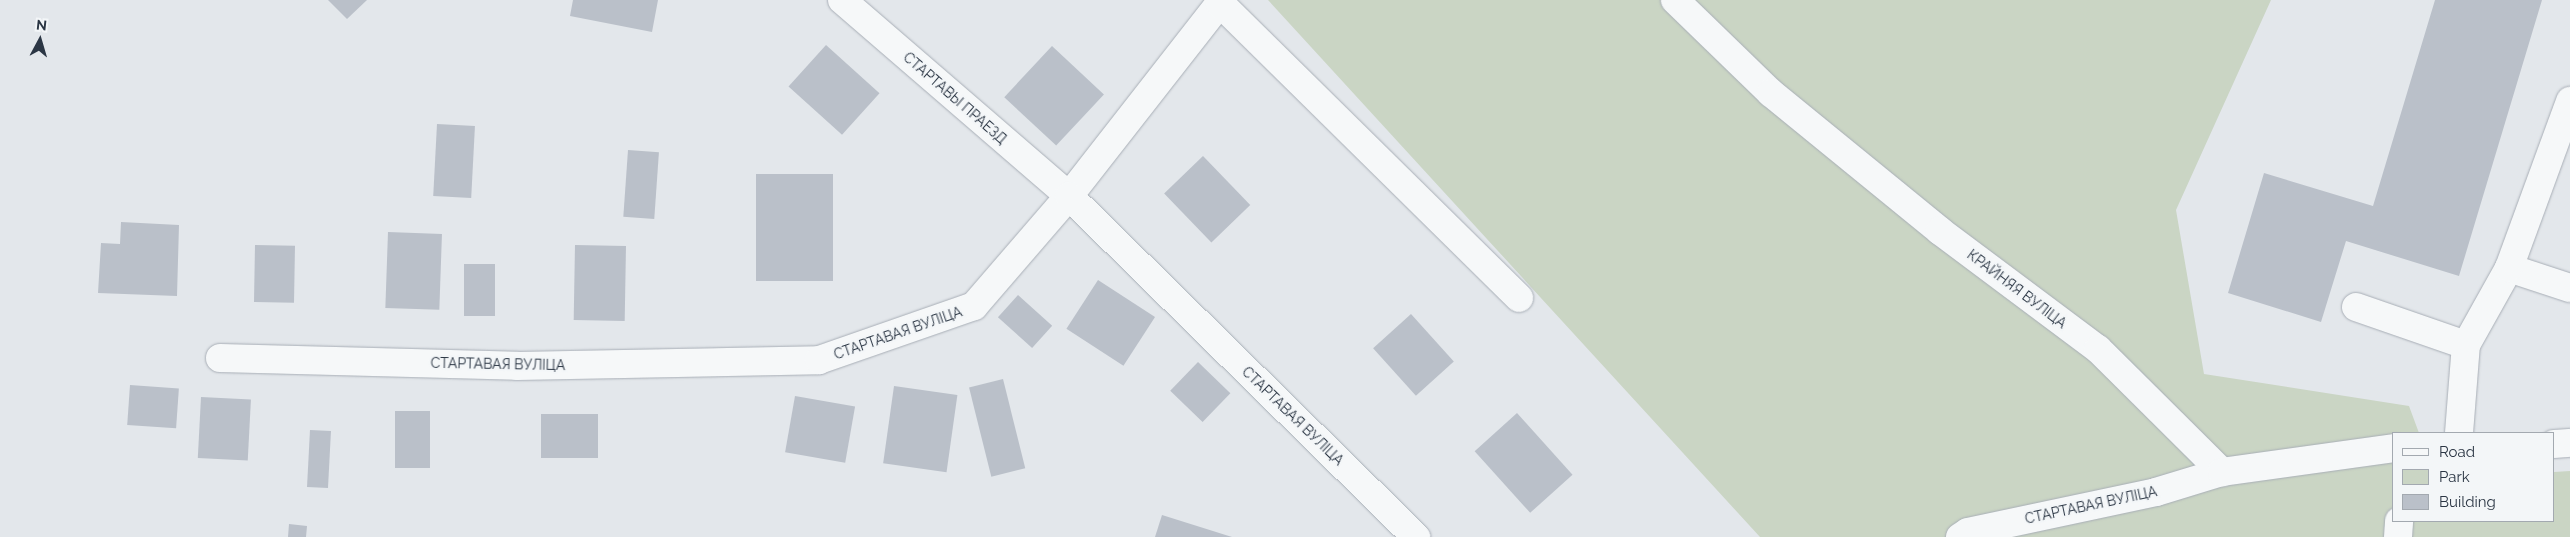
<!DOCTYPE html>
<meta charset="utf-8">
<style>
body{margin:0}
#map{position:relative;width:2570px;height:537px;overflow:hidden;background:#e3e7eb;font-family:Raleway,sans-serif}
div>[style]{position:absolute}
.green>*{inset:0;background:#cad5c4}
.building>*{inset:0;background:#bac0c9;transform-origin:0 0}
.roads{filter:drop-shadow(0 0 1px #a8aeb6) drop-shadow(0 0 1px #a8aeb6)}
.minor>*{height:28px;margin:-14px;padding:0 14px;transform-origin:14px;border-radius:14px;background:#f6f8f9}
span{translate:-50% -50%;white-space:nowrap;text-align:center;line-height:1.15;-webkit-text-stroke:4px #f3f6f8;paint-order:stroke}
.street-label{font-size:14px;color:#2b3644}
.legend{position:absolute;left:2392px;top:432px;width:162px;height:90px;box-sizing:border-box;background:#f3f6f8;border:1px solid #a3a9b0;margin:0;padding:6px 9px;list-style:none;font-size:15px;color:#2b3644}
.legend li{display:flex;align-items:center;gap:10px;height:25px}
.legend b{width:25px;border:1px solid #a3a9b0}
.north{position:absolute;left:15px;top:15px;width:50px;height:50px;-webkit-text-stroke:4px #f3f6f8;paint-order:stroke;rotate:6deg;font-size:14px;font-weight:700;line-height:20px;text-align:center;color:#2b3644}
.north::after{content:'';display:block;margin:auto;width:18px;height:22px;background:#2b3644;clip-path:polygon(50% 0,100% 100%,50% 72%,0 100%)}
</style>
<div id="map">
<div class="green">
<div style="clip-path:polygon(1268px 0,2271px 0,2176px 210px,2204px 374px,2409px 406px,2419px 433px,2394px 433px,2394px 521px,2554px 521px,2554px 472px,2570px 471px,2570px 537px,1760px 537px)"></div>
</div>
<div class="building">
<div style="clip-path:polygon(328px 0,367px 0,347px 19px)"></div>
<div style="clip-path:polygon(573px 0,658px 0,652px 32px,570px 16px)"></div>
<div style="clip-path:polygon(2435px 0,2542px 0,2459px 276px,2346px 241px,2321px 322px,2228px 293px,2264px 173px,2373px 206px)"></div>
<div style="left:826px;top:45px;width:72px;height:56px;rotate:42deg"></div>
<div style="left:1052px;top:46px;width:71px;height:70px;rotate:43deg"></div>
<div style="left:437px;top:124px;width:38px;height:72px;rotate:3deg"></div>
<div style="left:628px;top:150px;width:31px;height:67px;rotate:4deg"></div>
<div style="left:1203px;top:156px;width:68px;height:54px;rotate:46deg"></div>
<div style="left:756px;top:174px;width:77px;height:107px"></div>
<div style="clip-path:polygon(121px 222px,179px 225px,177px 296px,98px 293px,101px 243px,120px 244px)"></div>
<div style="left:388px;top:232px;width:54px;height:76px;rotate:2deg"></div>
<div style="left:255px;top:245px;width:40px;height:57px;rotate:1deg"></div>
<div style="left:575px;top:245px;width:51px;height:75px;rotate:1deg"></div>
<div style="left:464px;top:264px;width:31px;height:52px"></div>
<div style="left:1098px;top:280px;width:68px;height:58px;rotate:33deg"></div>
<div style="left:1018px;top:295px;width:46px;height:30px;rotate:42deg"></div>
<div style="left:1411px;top:314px;width:64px;height:51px;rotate:48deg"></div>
<div style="left:1198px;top:362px;width:45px;height:40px;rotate:44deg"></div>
<div style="left:1003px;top:379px;width:92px;height:35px;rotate:76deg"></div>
<div style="left:130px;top:385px;width:49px;height:40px;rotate:4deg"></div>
<div style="left:894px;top:386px;width:64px;height:78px;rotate:8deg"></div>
<div style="left:795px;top:396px;width:61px;height:57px;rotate:10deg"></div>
<div style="left:201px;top:397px;width:50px;height:61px;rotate:3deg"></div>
<div style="left:395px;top:411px;width:35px;height:57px"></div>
<div style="left:1517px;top:413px;width:83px;height:57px;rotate:48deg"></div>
<div style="left:541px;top:414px;width:57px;height:44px"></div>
<div style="left:310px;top:430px;width:21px;height:57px;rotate:3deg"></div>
<div style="clip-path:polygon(1162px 515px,1232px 537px,1155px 537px)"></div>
<div style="clip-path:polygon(289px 524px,307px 526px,306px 537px,288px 537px)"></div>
</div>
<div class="roads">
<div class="minor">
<div style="left:842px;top:0;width:300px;rotate:40.8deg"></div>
<div style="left:1069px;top:196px;width:249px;rotate:-52deg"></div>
<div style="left:1675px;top:0;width:134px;rotate:44.1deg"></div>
<div style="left:1771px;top:93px;width:218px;rotate:39.2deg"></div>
<div style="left:1940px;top:231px;width:197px;rotate:36.8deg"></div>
<div style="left:2098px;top:349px;width:175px;rotate:44.8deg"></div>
<div style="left:1220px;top:3px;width:420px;rotate:44.6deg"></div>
<div style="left:2509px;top:268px;width:64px;rotate:18.2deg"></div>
<div style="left:2356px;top:307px;width:116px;rotate:19.1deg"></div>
<div style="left:220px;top:358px;width:297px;rotate:1.5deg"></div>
<div style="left:517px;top:366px;width:302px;rotate:-1.1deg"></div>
<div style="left:819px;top:360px;width:164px;rotate:-19.2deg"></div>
<div style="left:974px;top:306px;width:145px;rotate:-49.2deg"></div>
<div style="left:1069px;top:196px;width:487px;rotate:44.5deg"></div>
<div style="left:2459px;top:433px;width:88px;rotate:-85.5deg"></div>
<div style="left:2466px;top:345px;width:88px;rotate:-60.8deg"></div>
<div style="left:2509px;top:268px;width:178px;rotate:-69.9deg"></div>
<div style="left:2554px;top:444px;width:16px;rotate:-4deg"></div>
<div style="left:1960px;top:537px;width:9px;rotate:-32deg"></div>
<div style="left:1968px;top:532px;width:192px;rotate:-12deg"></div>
<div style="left:2156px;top:492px;width:69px;rotate:-16.9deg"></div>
<div style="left:2222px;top:472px;width:174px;rotate:-7.9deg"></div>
<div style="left:2398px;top:537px;width:16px;rotate:-86deg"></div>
</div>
</div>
<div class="street-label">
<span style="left:955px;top:98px;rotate:41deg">СТАРТАВЫ ПРАЕЗД</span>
<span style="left:2017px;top:289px;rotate:37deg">КРАЙНЯЯ ВУЛІЦА</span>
<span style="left:898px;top:333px;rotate:-19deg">СТАРТАВАЯ ВУЛІЦА</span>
<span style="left:498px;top:364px;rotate:1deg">СТАРТАВАЯ ВУЛІЦА</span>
<span style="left:1293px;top:416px;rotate:44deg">СТАРТАВАЯ ВУЛІЦА</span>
<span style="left:2091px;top:505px;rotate:-12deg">СТАРТАВАЯ ВУЛІЦА</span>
</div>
<ul class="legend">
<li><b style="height:6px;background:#f6f8f9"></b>Road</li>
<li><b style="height:14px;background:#cad5c4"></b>Park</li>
<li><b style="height:14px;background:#bac0c9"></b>Building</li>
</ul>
<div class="north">N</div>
</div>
